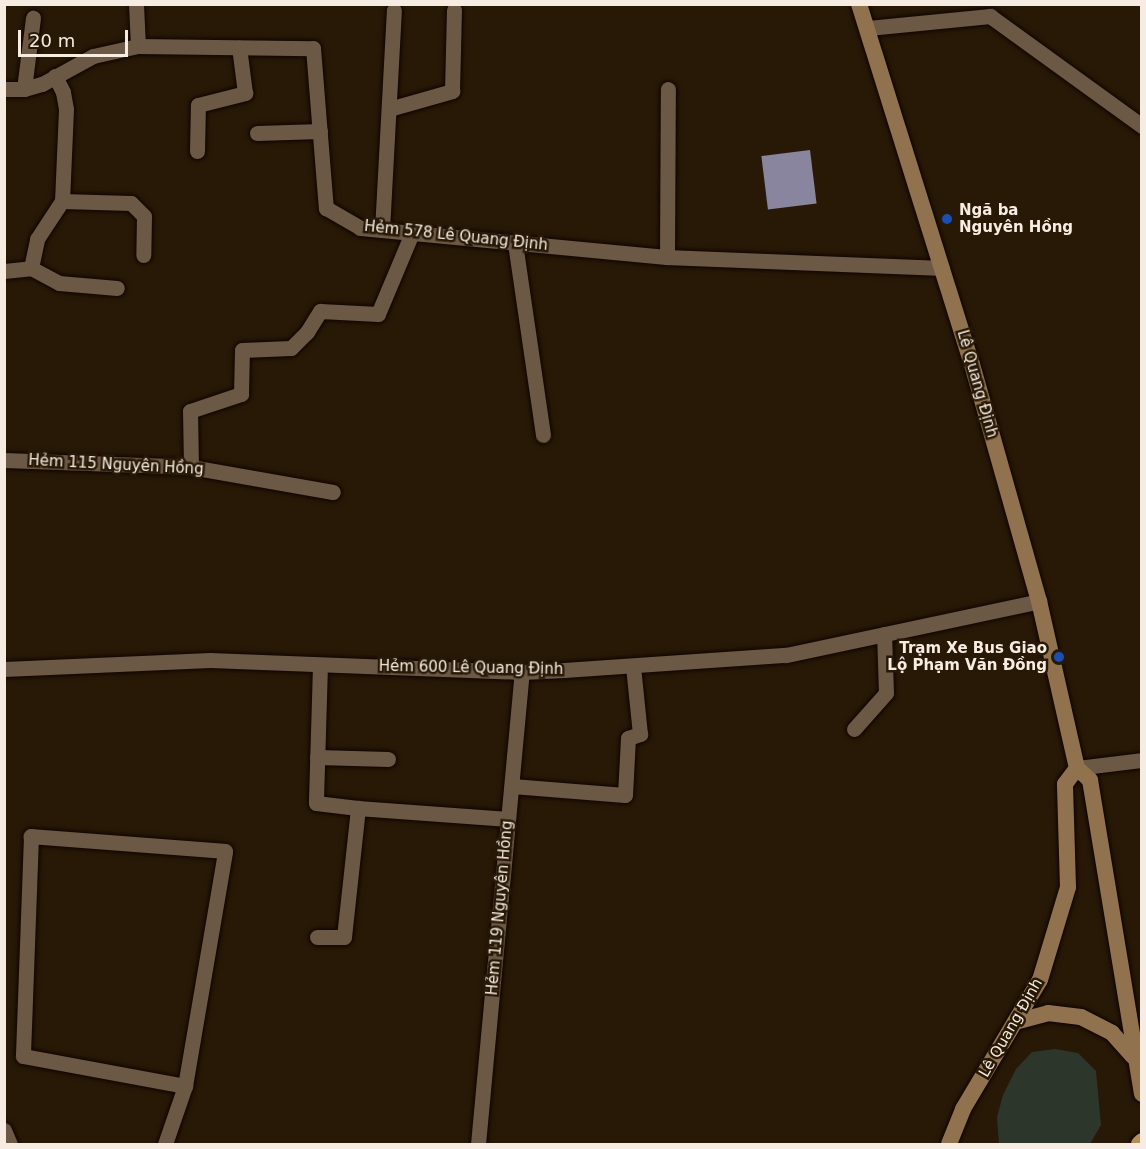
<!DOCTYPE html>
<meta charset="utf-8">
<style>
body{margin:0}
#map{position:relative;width:1146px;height:1149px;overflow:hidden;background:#281907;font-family:"DejaVu Sans",sans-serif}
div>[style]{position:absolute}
.green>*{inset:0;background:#2d362a}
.building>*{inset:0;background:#89859f;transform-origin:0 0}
.roads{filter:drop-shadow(0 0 2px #100400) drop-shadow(0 0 2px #100400)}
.service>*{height:15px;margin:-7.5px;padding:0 7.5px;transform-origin:7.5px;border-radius:7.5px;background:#6b5845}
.secondary>*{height:16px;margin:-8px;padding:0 8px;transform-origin:8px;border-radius:8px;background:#90734e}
.primary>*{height:16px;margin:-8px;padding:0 8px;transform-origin:8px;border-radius:8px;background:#b58e58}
.dots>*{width:16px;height:16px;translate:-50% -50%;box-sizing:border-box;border:3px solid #281907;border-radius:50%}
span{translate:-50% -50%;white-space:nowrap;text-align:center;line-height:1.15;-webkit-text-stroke:5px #281907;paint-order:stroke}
.poi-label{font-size:15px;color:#f7ece1;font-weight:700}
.left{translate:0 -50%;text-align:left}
.right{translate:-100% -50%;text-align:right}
.street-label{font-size:15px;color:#f7ece1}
.frame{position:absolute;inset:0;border:6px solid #f7ece1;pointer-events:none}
.scale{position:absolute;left:18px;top:30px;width:110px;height:27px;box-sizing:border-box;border:3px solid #f7ece1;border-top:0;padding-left:8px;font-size:18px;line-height:21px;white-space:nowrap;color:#f7ece1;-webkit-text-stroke:4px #281907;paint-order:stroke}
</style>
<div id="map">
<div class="green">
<div style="clip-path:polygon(1055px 1049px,1078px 1053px,1096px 1071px,1101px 1125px,1090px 1144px,999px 1144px,997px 1117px,1003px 1095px,1016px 1069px,1032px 1052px)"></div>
</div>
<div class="building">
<div style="left:810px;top:150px;width:54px;height:49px;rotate:83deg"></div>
</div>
<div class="roads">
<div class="service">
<div style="left:136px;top:4px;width:42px;rotate:87.3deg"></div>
<div style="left:868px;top:28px;width:123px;rotate:-5.6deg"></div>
<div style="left:990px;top:16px;width:188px;rotate:35.9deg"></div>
<div style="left:4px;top:89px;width:20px"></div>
<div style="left:24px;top:89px;width:19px;rotate:-16deg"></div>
<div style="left:42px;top:84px;width:58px;rotate:-28.8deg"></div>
<div style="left:93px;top:56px;width:46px;rotate:-12.5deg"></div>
<div style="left:138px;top:46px;width:175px;rotate:0.7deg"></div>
<div style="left:313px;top:48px;width:161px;rotate:85.4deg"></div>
<div style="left:326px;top:208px;width:39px;rotate:30deg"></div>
<div style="left:360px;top:228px;width:308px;rotate:5.4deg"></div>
<div style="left:667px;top:257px;width:275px;rotate:2.3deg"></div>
<div style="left:24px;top:89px;width:72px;rotate:-82.8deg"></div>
<div style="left:389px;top:109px;width:66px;rotate:-15.9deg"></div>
<div style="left:452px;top:91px;width:81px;rotate:-88.6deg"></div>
<div style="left:257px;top:133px;width:63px;rotate:-1.8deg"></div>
<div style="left:197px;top:151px;width:46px;rotate:-88.8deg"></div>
<div style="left:198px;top:105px;width:49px;rotate:-14.3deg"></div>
<div style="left:245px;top:93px;width:46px;rotate:-97.4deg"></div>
<div style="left:62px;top:201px;width:69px;rotate:1.7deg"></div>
<div style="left:131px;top:203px;width:18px;rotate:45deg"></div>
<div style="left:144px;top:216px;width:39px;rotate:91deg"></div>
<div style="left:382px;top:230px;width:220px;rotate:-86.9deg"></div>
<div style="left:515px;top:243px;width:194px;rotate:81.7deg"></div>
<div style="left:667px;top:257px;width:168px;rotate:-89.7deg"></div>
<div style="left:31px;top:268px;width:32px;rotate:28deg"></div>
<div style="left:59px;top:283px;width:58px;rotate:4.9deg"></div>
<div style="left:4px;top:271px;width:27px;rotate:-6deg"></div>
<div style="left:31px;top:268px;width:30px;rotate:-78deg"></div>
<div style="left:37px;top:239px;width:45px;rotate:-56.7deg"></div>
<div style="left:62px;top:201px;width:92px;rotate:-87.5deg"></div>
<div style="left:66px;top:109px;width:17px;rotate:-100deg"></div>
<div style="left:63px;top:92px;width:18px;rotate:-117deg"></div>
<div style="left:4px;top:460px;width:187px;rotate:2.1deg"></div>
<div style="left:191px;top:467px;width:144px;rotate:10deg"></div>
<div style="left:191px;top:467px;width:56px;rotate:-91deg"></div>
<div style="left:190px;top:411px;width:54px;rotate:-18.4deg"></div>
<div style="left:241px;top:394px;width:44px;rotate:-88.7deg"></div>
<div style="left:242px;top:350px;width:49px;rotate:-2.3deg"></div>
<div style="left:291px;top:348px;width:23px;rotate:-45deg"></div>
<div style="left:307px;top:332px;width:25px;rotate:-58deg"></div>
<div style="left:320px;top:311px;width:58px;rotate:3deg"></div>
<div style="left:378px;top:314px;width:88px;rotate:-67.2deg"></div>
<div style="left:320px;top:665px;width:138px;rotate:91.7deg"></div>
<div style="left:316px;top:803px;width:42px;rotate:6.8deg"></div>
<div style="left:4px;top:669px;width:206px;rotate:-2.5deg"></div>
<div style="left:210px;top:660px;width:312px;rotate:2.2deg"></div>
<div style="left:522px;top:672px;width:42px;rotate:-2.7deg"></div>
<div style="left:564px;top:670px;width:223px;rotate:-3.9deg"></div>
<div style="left:786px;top:655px;width:259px;rotate:-12deg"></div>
<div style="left:854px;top:729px;width:48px;rotate:-48.4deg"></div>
<div style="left:886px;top:693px;width:59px;rotate:-91.9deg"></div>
<div style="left:317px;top:757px;width:71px;rotate:1.6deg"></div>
<div style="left:1077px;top:768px;width:65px;rotate:-7deg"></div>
<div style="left:512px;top:786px;width:113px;rotate:4.6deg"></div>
<div style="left:625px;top:795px;width:57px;rotate:-87deg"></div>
<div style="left:628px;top:738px;width:13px;rotate:-18deg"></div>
<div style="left:640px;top:734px;width:68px;rotate:-95.9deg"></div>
<div style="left:317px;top:937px;width:27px"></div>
<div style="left:344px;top:937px;width:130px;rotate:-83.8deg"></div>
<div style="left:358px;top:808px;width:150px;rotate:4.2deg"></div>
<div style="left:4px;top:1130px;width:15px;rotate:67deg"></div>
<div style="left:165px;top:1144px;width:61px;rotate:-71deg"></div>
<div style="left:185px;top:1086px;width:238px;rotate:-80.3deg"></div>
<div style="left:225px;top:851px;width:195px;rotate:-175.6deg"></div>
<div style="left:31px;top:836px;width:220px;rotate:92.1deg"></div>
<div style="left:23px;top:1056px;width:165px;rotate:10.5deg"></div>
<div style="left:478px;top:1144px;width:474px;rotate:-84.7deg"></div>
</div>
<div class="secondary">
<div style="left:859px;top:4px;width:374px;rotate:72.6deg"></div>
<div style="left:971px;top:361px;width:249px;rotate:74.2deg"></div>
<div style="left:1039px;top:601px;width:171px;rotate:77.2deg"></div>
<div style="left:1077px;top:768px;width:18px;rotate:43deg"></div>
<div style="left:1090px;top:780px;width:318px;rotate:80.6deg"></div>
<div style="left:1015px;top:1022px;width:34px;rotate:-15deg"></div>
<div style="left:1048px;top:1013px;width:33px;rotate:7deg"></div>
<div style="left:1081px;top:1017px;width:35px;rotate:27deg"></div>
<div style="left:1112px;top:1033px;width:31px;rotate:48deg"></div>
<div style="left:949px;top:1144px;width:38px;rotate:-68deg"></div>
<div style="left:963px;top:1109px;width:150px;rotate:-59.2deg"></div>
<div style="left:1040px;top:980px;width:97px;rotate:-73.2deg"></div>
<div style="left:1068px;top:887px;width:103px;rotate:-91.7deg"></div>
<div style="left:1065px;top:784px;width:20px;rotate:-53deg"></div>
</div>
<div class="primary">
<div style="left:1139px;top:1144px;width:4px;rotate:-45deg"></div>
</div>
</div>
<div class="dots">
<div style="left:947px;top:219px;background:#1a4fb4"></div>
<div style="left:1059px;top:657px;background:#1a4fb4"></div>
</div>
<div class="poi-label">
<span class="left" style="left:959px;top:219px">Ngã ba<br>Nguyên Hồng</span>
<span class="right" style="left:1047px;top:657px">Trạm Xe Bus Giao<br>Lộ Phạm Văn Đồng</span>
</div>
<div class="street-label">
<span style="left:456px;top:236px;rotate:6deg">Hẻm 578 Lê Quang Định</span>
<span style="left:977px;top:384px;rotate:74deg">Lê Quang Định</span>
<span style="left:116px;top:465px;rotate:3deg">Hẻm 115 Nguyên Hồng</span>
<span style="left:471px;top:668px;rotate:1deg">Hẻm 600 Lê Quang Định</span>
<span style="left:500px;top:908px;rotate:-85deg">Hẻm 119 Nguyên Hồng</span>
<span style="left:1011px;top:1028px;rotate:-60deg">Lê Quang Định</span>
</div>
<div class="frame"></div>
<div class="scale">20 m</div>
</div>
